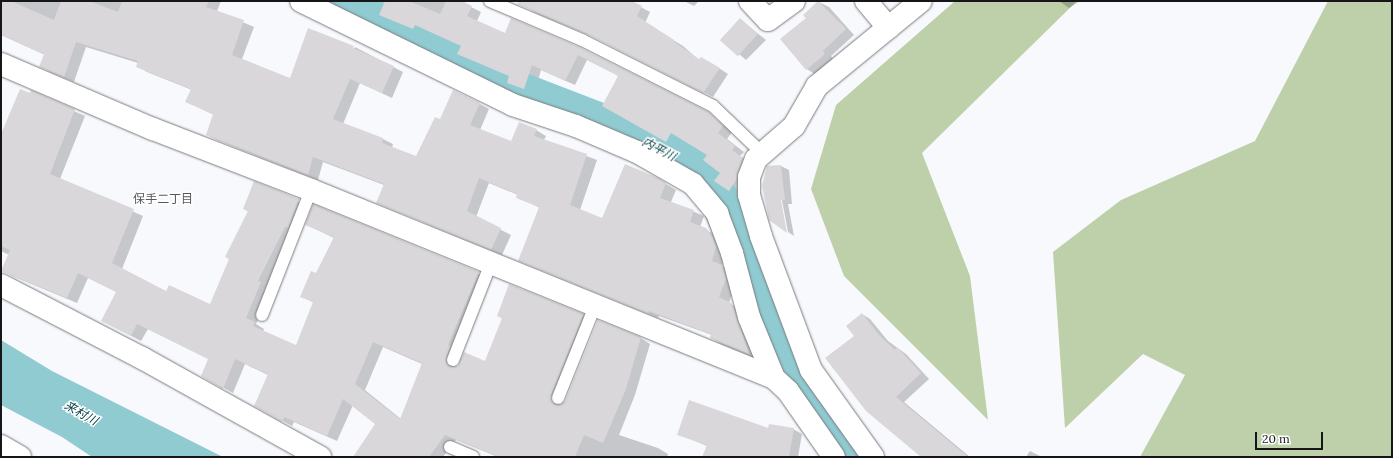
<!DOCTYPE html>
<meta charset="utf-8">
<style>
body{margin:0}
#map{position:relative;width:1393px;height:458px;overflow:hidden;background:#f8f9fd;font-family:Lora,"Noto Sans JP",serif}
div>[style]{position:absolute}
.green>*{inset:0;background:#bed0a9}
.water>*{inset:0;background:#90cbd2}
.shadow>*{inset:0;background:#0003}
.river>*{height:41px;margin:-20.5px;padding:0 20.5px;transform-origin:20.5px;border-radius:20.5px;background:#90cbd2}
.building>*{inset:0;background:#dad7da;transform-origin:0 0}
.roads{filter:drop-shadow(0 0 1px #797b7f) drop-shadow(0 0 1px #797b7f)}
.service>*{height:12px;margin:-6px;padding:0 6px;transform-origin:6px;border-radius:6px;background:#fff}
.minor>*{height:22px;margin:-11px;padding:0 11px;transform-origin:11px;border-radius:11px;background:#fff}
span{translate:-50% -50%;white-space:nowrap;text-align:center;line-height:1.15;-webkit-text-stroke:3px #fff;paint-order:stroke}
.water-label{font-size:12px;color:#023d42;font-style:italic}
.neighbourhood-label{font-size:12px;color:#56585b}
.frame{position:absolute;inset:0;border:2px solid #161618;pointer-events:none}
.scale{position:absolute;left:1255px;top:432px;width:68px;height:18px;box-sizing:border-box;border:2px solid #161618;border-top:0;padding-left:5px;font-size:12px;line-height:14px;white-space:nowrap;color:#161618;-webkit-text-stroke:3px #fff;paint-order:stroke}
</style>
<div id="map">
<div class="green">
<div style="clip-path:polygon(955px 1px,1077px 1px,922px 153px,970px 276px,988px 420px,844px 276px,811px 189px,836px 105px)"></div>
<div style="clip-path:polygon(1328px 1px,1392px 1px,1392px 457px,1140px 457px,1185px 375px,1143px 354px,1065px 428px,1053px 252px,1121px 200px,1255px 141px)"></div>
</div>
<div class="water">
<div style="clip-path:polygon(1px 340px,52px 371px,223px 457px,92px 457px,62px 437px,1px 405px)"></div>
</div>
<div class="shadow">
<div style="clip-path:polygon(1px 1px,14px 3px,15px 1px,221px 1px,217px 11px,254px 27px,242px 59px,290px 79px,353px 47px,352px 53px,355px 47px,403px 72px,392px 98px,360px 83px,343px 124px,383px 139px,393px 144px,392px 148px,416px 157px,440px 121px,480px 104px,489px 109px,480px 130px,512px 142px,536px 130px,546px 136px,544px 140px,597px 160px,580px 210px,603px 219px,626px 166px,666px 184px,676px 190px,671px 202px,704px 216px,700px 227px,716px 235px,726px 253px,722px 266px,732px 272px,735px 285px,729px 303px,741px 310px,758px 359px,721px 344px,711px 338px,712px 335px,659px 316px,658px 318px,520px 260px,540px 208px,517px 197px,518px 195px,489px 183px,476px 217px,511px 235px,502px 255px,378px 203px,384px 185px,323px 162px,318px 180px,217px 140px,207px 135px,214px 115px,187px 102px,192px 90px,147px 72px,137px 66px,138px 63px,86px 47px,74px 82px,50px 72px,40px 66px,45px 55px,1px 35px)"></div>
<div style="clip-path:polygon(374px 1px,459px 1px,481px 12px,477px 21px,506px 34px,512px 20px,708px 113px,732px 132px,727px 139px,744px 152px,740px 156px,752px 164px,739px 196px,729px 190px,709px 154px,681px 138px,676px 147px,603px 105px,619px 76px,587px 60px,575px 85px,541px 70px,534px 94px,508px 83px,510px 77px,459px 53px,462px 47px,425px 29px,422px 34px,380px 14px,384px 6px)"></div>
<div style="clip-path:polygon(529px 1px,629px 1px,650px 12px,645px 23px,683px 46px,699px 60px,711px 63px,728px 74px,713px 97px,596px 38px,536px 13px,527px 7px)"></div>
<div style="clip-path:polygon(684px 1px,699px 1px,694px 6px)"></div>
<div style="clip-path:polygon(1059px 1px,1080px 1px,1069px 8px)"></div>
<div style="clip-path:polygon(819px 2px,829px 7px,854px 35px,831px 56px,834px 60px,816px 75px,807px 69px,807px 18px,804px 16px)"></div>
<div style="clip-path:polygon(740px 19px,766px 40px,746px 60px,721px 39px)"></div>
<div style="clip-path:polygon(evenodd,31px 92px,85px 116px,60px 179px,143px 216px,122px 269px,167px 292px,211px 305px,249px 212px,244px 209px,254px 183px,309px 206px,256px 324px,264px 329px,263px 332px,296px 347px,314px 303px,301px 296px,316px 274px,334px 238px,307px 225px,314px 206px,489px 278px,455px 367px,486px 362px,503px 319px,498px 316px,583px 315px,593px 321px,561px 401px,562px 405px,641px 338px,650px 344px,635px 395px,619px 435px,658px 448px,668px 454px,667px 457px,498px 457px,456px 440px,443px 457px,354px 457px,376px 424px,353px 405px,337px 441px,294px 422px,292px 426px,255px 406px,268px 375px,245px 364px,233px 393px,202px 376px,209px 359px,148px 329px,141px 341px,112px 326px,117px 292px,88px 278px,77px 303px,12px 276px,3px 270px,9px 255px,1px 251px,1px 155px,31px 92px,383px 347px,422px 364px,401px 419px,365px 390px,383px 347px)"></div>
<div style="clip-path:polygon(781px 166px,789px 170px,792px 204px,788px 204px,794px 236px,788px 232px,781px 195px,770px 219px)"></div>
<div style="clip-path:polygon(862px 314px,870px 319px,888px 341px,906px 354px,929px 379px,904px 402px,970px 457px,923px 457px,855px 336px)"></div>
<div style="clip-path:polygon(793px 429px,802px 434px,798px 457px,703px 457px,707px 446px,678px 434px)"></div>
<div style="clip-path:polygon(1030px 451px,1040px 456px,1040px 457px,1026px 457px)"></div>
</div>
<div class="river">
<div style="left:335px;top:1px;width:172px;rotate:27.3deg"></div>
<div style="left:488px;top:80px;width:159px;rotate:21.1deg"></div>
<div style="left:636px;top:137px;width:66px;rotate:28.1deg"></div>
<div style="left:694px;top:168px;width:46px;rotate:52.1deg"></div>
<div style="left:722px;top:204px;width:144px;rotate:67.5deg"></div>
<div style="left:777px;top:337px;width:127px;rotate:57.6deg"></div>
</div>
<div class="building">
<div style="clip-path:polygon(1px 1px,11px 1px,54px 20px,61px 1px,89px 1px,118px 12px,122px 1px,209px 1px,206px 7px,244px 20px,232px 55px,290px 78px,308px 28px,354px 46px,353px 48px,394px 66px,382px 93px,350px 79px,333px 119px,383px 138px,382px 143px,416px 156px,435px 117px,440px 119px,453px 90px,480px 103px,470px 125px,511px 141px,519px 122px,537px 129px,534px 136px,587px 154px,570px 205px,602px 218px,625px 164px,658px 178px,666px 183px,660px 198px,694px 210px,690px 222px,706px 228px,712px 236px,716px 247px,712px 261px,722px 265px,726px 279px,719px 297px,731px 303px,734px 309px,749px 354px,710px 338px,711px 334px,649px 311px,648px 314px,518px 261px,539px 207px,516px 198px,517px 194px,479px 178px,467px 211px,501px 228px,491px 250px,376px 203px,384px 184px,313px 157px,308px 175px,206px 135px,213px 114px,185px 102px,191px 89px,136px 67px,138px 61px,76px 42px,64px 77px,39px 67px,44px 54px,1px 35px)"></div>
<div style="clip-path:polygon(385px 1px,409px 1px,440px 14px,446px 1px,462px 1px,472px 6px,467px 16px,505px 33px,511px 18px,579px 47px,709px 112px,723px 126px,718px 133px,735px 146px,732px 150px,743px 158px,736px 180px,729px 191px,714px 181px,720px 173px,703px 160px,707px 155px,671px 133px,666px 142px,602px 106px,618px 76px,578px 55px,565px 81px,532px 65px,524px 89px,507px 83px,509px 76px,457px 54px,461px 46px,415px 25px,413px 29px,379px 15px)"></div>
<div style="clip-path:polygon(519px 1px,632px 1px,642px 6px,637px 16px,674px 40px,673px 41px,699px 59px,701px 57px,720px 68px,703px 93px,585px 33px,517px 4px)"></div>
<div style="clip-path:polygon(818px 1px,846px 29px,823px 51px,825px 54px,806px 70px,780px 39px,806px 18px,803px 15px)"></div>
<div style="left:740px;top:18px;width:24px;height:30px;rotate:42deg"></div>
<div style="clip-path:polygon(evenodd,20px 89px,30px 93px,31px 90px,75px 109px,50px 174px,134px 209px,112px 263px,166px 291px,169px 285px,210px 304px,229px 259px,225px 257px,248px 211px,243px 209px,254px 181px,299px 199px,288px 228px,285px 227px,258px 281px,261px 282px,246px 318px,255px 322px,253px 326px,296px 345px,313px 302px,300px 297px,311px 271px,316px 273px,334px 237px,305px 225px,313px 204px,479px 272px,448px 345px,450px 346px,446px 361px,450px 367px,458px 366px,464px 352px,485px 361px,502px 318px,497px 316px,509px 284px,584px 314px,551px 395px,555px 405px,559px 405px,565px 401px,598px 320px,641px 337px,626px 389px,603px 443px,584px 435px,575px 457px,500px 457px,445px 435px,429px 457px,353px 457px,375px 424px,343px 399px,327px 436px,284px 417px,282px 422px,254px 406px,268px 374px,235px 359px,223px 389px,201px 376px,208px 359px,137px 324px,131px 336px,101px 321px,116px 292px,78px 273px,67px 298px,1px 271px,10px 250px,1px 246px,1px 134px,20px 89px,373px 342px,422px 363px,400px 419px,355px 384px,373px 342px)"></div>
<div style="clip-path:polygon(781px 165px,785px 200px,781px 200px,787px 233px,769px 220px,762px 186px,767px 166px)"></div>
<div style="clip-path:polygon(862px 313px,879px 335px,895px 350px,897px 347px,921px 373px,896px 397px,968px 457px,921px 457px,866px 411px,825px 358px,854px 336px,846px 326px)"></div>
<div style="clip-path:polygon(689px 400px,768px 428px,769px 424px,794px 428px,789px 457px,702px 457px,707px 445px,677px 435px)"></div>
</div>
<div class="roads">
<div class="service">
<div style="left:490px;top:1px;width:100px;rotate:23deg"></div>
<div style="left:582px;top:40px;width:147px;rotate:26.7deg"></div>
<div style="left:713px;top:106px;width:68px;rotate:43.8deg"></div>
<div style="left:262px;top:315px;width:134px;rotate:-68.6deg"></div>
<div style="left:453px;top:360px;width:104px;rotate:-68.6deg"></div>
<div style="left:558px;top:398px;width:99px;rotate:-68.1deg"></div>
<div style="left:450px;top:447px;width:25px;rotate:23deg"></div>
</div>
<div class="minor">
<div style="left:301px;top:1px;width:236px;rotate:26.1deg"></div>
<div style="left:513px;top:105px;width:66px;rotate:18.4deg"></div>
<div style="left:576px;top:126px;width:66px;rotate:23.1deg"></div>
<div style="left:637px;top:152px;width:64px;rotate:29.7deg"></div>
<div style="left:693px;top:184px;width:38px;rotate:50deg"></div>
<div style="left:717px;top:213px;width:43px;rotate:69.4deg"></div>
<div style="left:732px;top:253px;width:66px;rotate:75.1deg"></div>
<div style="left:749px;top:317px;width:66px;rotate:67.7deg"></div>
<div style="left:750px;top:1px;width:26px;rotate:47deg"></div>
<div style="left:768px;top:20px;width:32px;rotate:-36deg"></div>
<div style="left:866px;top:1px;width:35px;rotate:50deg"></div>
<div style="left:1px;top:64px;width:165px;rotate:23.2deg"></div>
<div style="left:153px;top:129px;width:169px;rotate:21.1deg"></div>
<div style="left:311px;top:190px;width:500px;rotate:22.1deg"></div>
<div style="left:774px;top:378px;width:19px;rotate:43deg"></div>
<div style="left:788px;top:391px;width:80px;rotate:55.1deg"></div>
<div style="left:1px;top:285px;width:159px;rotate:27.4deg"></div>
<div style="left:142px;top:358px;width:204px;rotate:29.1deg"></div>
<div style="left:1px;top:446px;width:22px;rotate:30deg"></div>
<div style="left:873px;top:457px;width:107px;rotate:-125.5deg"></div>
<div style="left:811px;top:370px;width:143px;rotate:-110.5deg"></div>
<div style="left:761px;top:236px;width:43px;rotate:-106.3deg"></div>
<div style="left:749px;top:195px;width:18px;rotate:-90deg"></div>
<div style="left:749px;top:177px;width:19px;rotate:-69deg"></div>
<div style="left:756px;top:159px;width:50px;rotate:-41deg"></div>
<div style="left:794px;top:126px;width:46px;rotate:-60.1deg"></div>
<div style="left:817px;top:86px;width:134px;rotate:-39.3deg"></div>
</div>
</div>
<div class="water-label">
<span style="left:659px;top:149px;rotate:28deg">内平川</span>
<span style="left:81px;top:413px;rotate:29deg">来村川</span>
</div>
<div class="neighbourhood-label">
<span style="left:163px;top:199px">保手二丁目</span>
</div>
<div class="frame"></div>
<div class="scale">20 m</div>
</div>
